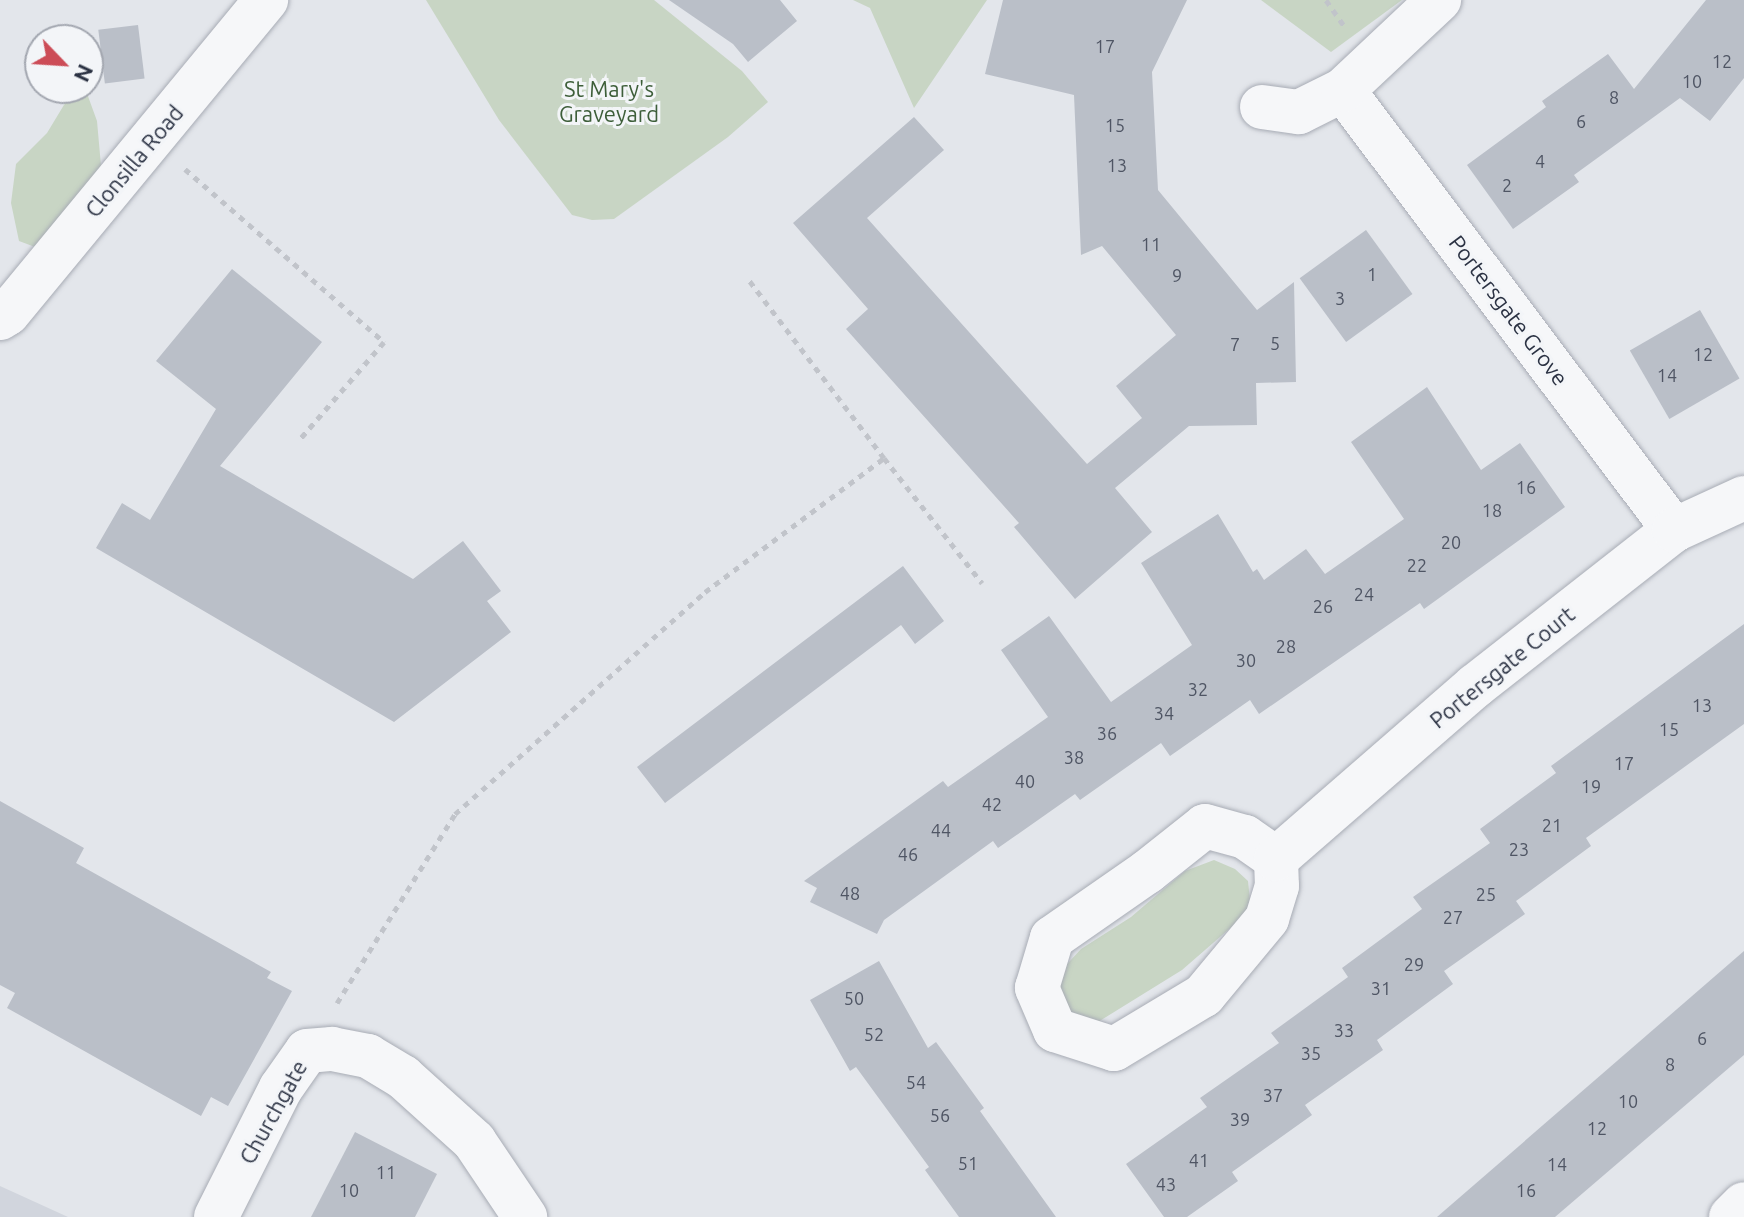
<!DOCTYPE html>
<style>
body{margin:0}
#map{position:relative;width:1744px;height:1217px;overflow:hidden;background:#e3e6eb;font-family:Ubuntu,sans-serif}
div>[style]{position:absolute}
.built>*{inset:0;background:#d1d5dd}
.green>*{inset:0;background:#c8d5c4}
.building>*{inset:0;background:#babfc8;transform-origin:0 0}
.path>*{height:5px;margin-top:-2.5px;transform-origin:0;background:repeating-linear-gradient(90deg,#c1c4ca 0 6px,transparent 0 12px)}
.roads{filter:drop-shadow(0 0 2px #a8acb5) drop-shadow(0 0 2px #a8acb5)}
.minor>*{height:44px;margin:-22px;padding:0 22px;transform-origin:22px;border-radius:22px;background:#f6f7f9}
span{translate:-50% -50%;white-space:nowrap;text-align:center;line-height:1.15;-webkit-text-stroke:6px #f3f5f8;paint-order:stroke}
.number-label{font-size:18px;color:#4f5564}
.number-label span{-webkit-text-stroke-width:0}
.park-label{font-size:22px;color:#3d5e39}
.street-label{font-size:22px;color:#2b3243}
.north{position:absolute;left:24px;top:24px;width:80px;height:80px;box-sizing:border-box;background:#f3f5f8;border:2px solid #a3a7b0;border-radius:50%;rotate:115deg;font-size:22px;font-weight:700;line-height:32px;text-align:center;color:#2b3243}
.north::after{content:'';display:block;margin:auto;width:28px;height:36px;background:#cc4c57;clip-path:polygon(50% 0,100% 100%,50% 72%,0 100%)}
</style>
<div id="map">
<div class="built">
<div style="clip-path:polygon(0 1186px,68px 1217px,0 1217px)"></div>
</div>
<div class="green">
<div style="clip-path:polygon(426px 0,654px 0,742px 71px,768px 102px,728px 137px,614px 219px,592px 220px,572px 215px,499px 120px)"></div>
<div style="clip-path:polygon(853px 0,987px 0,914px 108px,870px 8px)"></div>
<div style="clip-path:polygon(1261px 0,1402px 0,1331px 52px)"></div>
<div style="clip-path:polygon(85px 88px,97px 121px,102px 177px,35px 247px,19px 241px,11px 203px,16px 164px,47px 133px,73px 90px)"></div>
<div style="clip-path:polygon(1214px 860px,1235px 869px,1248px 881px,1251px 910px,1182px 970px,1098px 1022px,1055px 1010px,1058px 974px,1081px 949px,1131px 917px,1185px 871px)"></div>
</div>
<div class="building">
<div style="clip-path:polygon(669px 0,780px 0,797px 21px,748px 62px,733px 44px)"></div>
<div style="clip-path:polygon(1003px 0,1187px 0,1152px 72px,1158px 190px,1257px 310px,1294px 282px,1296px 382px,1256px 383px,1257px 425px,1189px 426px,1115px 488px,1152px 532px,1075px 599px,1014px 527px,1019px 523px,846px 329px,868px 309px,793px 223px,914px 117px,944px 150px,867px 218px,1087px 464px,1142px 418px,1116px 386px,1176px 335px,1102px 246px,1081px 255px,1074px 95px,985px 74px)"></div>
<div style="clip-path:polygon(1706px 0,1744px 0,1744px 78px,1710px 121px,1680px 98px,1574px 175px,1579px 182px,1513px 229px,1467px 165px,1546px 107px,1542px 101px,1608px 54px,1634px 89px)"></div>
<div style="left:138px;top:25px;width:54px;height:40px;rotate:83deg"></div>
<div style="left:1366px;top:230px;width:79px;height:82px;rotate:54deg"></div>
<div style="clip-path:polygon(232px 269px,322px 342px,220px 466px,413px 579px,463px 541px,501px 591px,487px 601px,511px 632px,394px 722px,96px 548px,122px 503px,150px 520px,216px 409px,156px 361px)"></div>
<div style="left:1700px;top:310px;width:79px;height:81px;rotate:60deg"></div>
<div style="clip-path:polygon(1427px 387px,1481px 470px,1520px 443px,1565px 507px,1424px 609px,1420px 603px,1259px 714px,1250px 700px,1170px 756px,1161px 743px,1080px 800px,1075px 794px,998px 848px,993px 841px,884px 920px,877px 934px,810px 902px,817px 888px,804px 881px,943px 781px,948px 787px,1048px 717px,1001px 650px,1049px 616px,1111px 702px,1192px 645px,1141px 563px,1218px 514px,1253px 572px,1257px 569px,1264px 580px,1306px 549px,1325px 574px,1404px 519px,1351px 442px)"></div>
<div style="clip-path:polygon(903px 566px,944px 621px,915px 644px,901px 625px,665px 803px,637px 767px)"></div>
<div style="clip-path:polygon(1744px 624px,1744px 724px,1586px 838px,1591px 846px,1516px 901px,1525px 914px,1444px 971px,1453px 984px,1377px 1040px,1383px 1050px,1305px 1105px,1312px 1115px,1232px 1172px,1238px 1181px,1187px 1217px,1164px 1217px,1126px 1164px,1207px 1107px,1200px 1098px,1279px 1043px,1271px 1033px,1348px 977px,1342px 968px,1422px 909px,1413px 897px,1490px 843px,1480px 829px,1556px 773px,1551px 766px)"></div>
<div style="clip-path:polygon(0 801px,84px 848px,76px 863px,271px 972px,267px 978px,292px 991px,228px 1106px,211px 1097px,201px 1116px,7px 1008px,15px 993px,0 985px)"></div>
<div style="clip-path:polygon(1744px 951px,1744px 1055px,1555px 1217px,1437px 1217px)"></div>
<div style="clip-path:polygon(879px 961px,928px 1048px,936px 1042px,984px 1108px,980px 1111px,1056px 1217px,959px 1217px,925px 1170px,929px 1167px,856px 1067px,850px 1071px,810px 1000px)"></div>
<div style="clip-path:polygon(355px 1132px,437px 1174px,415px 1217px,311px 1217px)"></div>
</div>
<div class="path">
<div style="left:1326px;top:0;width:32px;rotate:55deg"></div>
<div style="left:185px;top:169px;width:264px;rotate:41deg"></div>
<div style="left:384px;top:342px;width:128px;rotate:130.9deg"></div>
<div style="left:884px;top:458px;width:159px;rotate:51.9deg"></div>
<div style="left:337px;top:1003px;width:223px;rotate:-58deg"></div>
<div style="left:455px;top:814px;width:334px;rotate:-41.6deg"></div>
<div style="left:705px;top:592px;width:224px;rotate:-36.8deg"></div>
<div style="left:884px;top:458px;width:225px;rotate:-127.2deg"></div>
</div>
<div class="roads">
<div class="minor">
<div style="left:1343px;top:90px;width:551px;rotate:53.05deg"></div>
<div style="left:1262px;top:107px;width:37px;rotate:8deg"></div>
<div style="left:1299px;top:112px;width:49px;rotate:-26.6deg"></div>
<div style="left:1343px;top:90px;width:132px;rotate:-43.2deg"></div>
<div style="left:0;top:318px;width:9px;rotate:-32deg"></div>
<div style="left:8px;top:313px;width:406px;rotate:-50.5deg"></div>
<div style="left:1205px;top:826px;width:41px;rotate:15.4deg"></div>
<div style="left:1245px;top:837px;width:38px;rotate:35deg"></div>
<div style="left:1276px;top:859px;width:27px;rotate:88deg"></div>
<div style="left:1277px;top:886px;width:34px;rotate:107deg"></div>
<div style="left:1267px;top:919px;width:99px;rotate:129.7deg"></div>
<div style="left:1204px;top:995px;width:105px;rotate:149deg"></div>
<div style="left:1114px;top:1049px;width:62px;rotate:-162.1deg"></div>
<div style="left:1055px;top:1030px;width:46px;rotate:-113.2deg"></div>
<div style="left:1037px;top:988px;width:52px;rotate:-73.3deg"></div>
<div style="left:1052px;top:938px;width:116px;rotate:-34.8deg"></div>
<div style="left:1147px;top:872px;width:74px;rotate:-38.4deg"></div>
<div style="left:1276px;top:859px;width:264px;rotate:-41deg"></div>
<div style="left:1475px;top:686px;width:253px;rotate:-38.1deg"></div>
<div style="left:1674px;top:530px;width:77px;rotate:-24.6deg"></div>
<div style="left:216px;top:1217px;width:144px;rotate:-63.3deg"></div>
<div style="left:281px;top:1088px;width:45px;rotate:-54.9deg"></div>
<div style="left:307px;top:1051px;width:25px;rotate:-5deg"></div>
<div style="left:332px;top:1049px;width:37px;rotate:11deg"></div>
<div style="left:368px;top:1056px;width:41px;rotate:31deg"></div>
<div style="left:403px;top:1077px;width:96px;rotate:42deg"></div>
<div style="left:474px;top:1141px;width:92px;rotate:56.1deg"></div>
<div style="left:1731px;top:1217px;width:18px;rotate:-45deg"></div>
</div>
</div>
<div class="number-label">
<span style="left:1105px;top:46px">17</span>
<span style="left:1722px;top:61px">12</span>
<span style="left:1692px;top:81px">10</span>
<span style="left:1614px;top:97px">8</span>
<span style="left:1581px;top:121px">6</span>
<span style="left:1115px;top:125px">15</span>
<span style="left:1540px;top:161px">4</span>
<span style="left:1117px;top:165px">13</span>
<span style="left:1507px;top:185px">2</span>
<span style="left:1151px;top:244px">11</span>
<span style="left:1372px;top:274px">1</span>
<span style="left:1177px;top:275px">9</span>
<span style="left:1340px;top:298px">3</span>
<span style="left:1275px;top:343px">5</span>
<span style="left:1235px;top:344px">7</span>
<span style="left:1703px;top:354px">12</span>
<span style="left:1667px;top:375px">14</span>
<span style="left:1526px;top:487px">16</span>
<span style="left:1492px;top:510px">18</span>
<span style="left:1451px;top:542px">20</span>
<span style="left:1417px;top:565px">22</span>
<span style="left:1364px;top:594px">24</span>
<span style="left:1323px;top:606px">26</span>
<span style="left:1286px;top:646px">28</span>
<span style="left:1246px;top:660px">30</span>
<span style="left:1198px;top:689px">32</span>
<span style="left:1702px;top:705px">13</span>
<span style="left:1164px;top:713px">34</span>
<span style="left:1669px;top:729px">15</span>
<span style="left:1107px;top:733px">36</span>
<span style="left:1074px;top:757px">38</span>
<span style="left:1624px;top:763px">17</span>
<span style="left:1025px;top:781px">40</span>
<span style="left:1591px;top:786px">19</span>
<span style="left:992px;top:804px">42</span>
<span style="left:1552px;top:825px">21</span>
<span style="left:941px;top:830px">44</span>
<span style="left:1519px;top:849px">23</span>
<span style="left:908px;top:854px">46</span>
<span style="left:850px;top:893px">48</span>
<span style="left:1486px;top:894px">25</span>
<span style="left:1453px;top:917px">27</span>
<span style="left:1414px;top:964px">29</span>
<span style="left:1381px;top:988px">31</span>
<span style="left:854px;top:998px">50</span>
<span style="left:1344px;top:1030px">33</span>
<span style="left:874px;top:1034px">52</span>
<span style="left:1702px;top:1038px">6</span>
<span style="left:1311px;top:1053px">35</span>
<span style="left:1670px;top:1064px">8</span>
<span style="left:916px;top:1082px">54</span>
<span style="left:1273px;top:1095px">37</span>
<span style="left:1628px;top:1101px">10</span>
<span style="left:940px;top:1115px">56</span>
<span style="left:1240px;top:1119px">39</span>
<span style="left:1597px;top:1128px">12</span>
<span style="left:1199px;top:1160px">41</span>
<span style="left:968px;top:1163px">51</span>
<span style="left:1557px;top:1164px">14</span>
<span style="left:386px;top:1172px">11</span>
<span style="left:1166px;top:1184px">43</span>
<span style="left:349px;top:1190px">10</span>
<span style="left:1526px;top:1190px">16</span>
</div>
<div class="park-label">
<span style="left:609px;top:101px">St Mary's<br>Graveyard</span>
</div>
<div class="street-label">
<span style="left:134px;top:161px;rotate:-50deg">Clonsilla Road</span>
<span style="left:1509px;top:310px;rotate:53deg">Portersgate Grove</span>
<span style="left:1502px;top:667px;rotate:-39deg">Portersgate Court</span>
<span style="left:273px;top:1112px;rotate:-61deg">Churchgate</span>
</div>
<div class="north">N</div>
</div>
